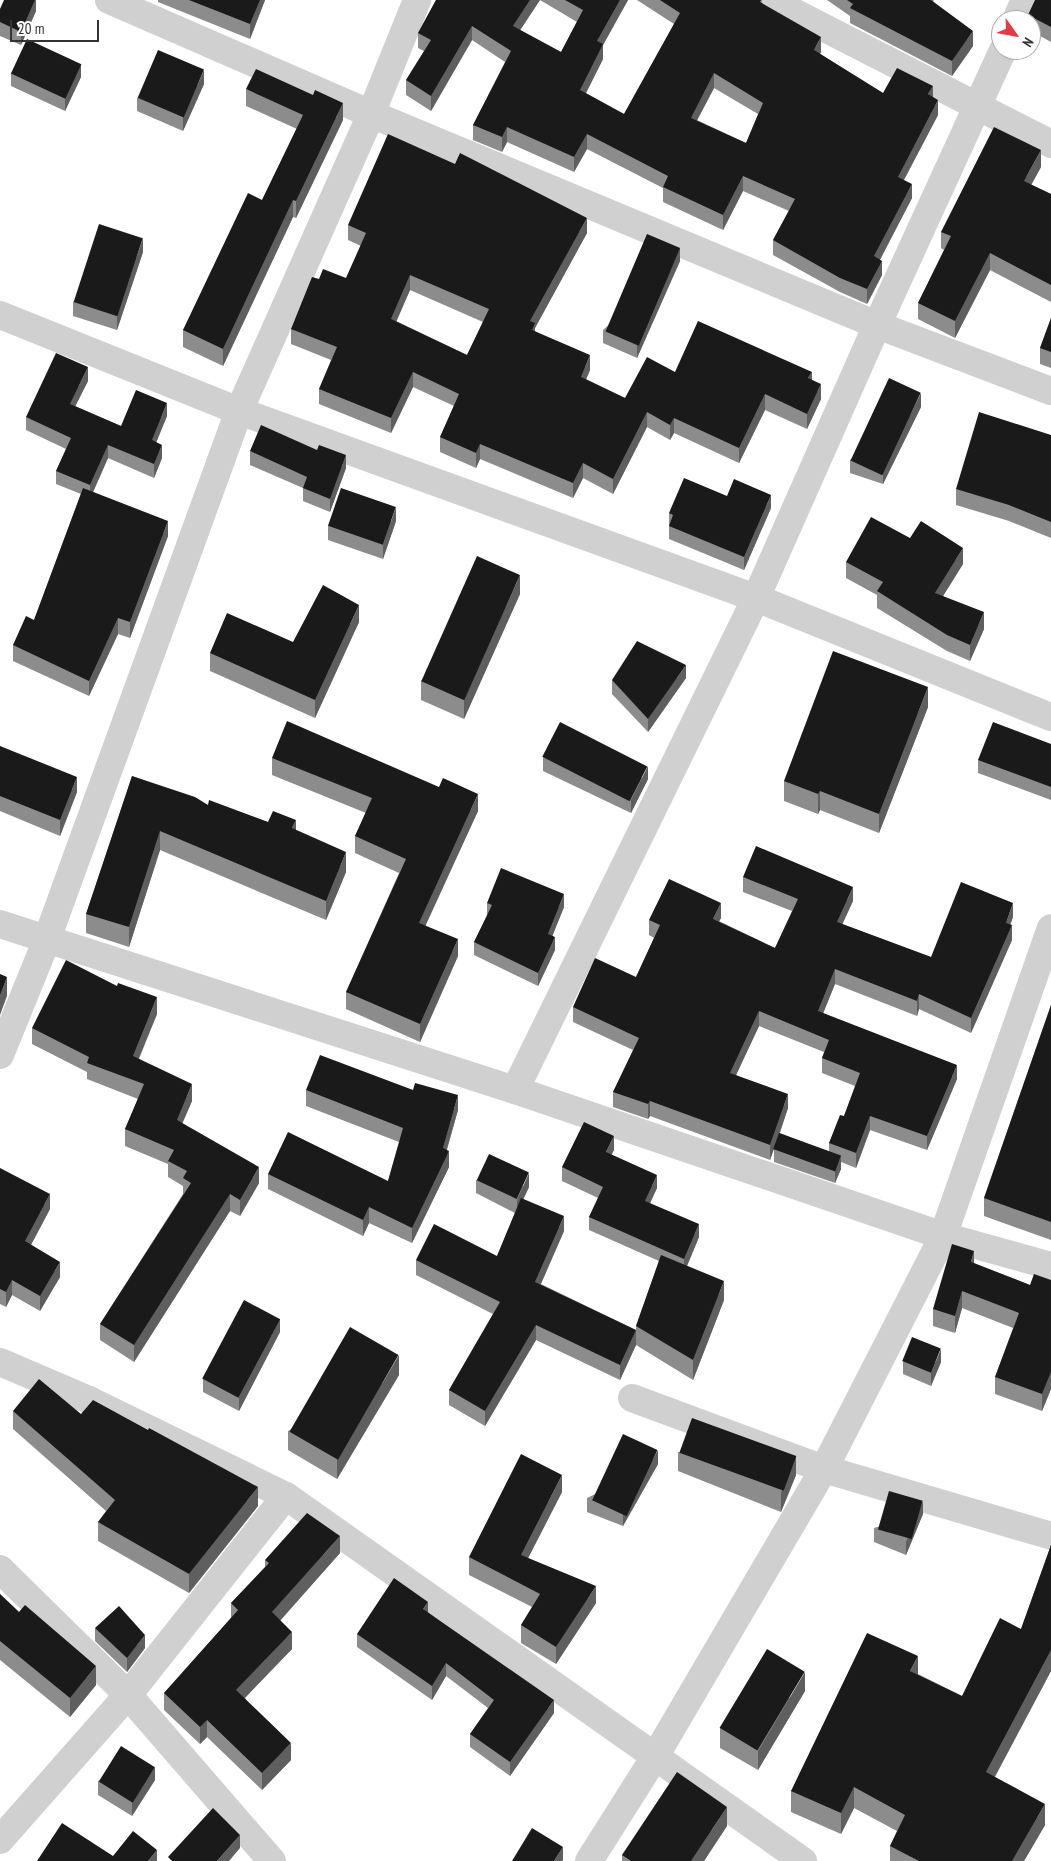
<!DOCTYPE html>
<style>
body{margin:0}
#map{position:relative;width:1051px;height:1861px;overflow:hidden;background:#fff;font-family:"PT Sans Narrow",sans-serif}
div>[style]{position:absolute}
.minor>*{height:28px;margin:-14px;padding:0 14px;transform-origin:14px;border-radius:14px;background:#d0d0d0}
.wall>*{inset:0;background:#8c8c8c}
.shaded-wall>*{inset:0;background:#5f5f5f}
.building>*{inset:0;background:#1a1a1a;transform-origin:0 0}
span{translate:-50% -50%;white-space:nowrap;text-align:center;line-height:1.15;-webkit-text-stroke:5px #fff;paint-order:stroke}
.north{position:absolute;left:991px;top:10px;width:50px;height:50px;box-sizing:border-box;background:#fff;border:1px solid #adadad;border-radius:50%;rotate:122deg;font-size:14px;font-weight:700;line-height:20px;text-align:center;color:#333}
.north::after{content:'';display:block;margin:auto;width:18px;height:22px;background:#e63946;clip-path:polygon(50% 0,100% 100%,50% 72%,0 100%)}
.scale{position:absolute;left:10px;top:20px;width:89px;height:22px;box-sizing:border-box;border:2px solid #333;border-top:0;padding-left:6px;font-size:15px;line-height:18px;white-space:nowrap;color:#333;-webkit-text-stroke:4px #fff;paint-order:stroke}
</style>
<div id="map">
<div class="minor">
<div style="left:109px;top:0;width:286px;rotate:23.5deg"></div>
<div style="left:371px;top:114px;width:548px;rotate:22.64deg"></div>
<div style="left:877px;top:325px;width:299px;rotate:113.9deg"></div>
<div style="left:756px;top:598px;width:548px;rotate:116.1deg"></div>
<div style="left:770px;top:0;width:316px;rotate:27.1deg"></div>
<div style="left:1016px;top:20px;width:22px;rotate:-66deg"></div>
<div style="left:1003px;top:50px;width:302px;rotate:114.6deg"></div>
<div style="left:877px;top:325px;width:186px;rotate:20.8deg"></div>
<div style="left:0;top:315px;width:258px;rotate:21.9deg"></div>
<div style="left:239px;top:411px;width:550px;rotate:19.89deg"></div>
<div style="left:756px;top:598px;width:318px;rotate:22deg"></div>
<div style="left:0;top:924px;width:541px;rotate:17.87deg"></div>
<div style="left:515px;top:1090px;width:452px;rotate:18.8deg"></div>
<div style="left:943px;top:1236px;width:112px;rotate:15.5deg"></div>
<div style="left:0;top:1055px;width:125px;rotate:-67.9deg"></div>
<div style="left:47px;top:939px;width:562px;rotate:-70.02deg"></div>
<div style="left:239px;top:411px;width:325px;rotate:-66deg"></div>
<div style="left:371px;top:114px;width:123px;rotate:-68deg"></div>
<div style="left:0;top:1362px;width:97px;rotate:23.1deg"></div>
<div style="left:89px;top:1400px;width:219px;rotate:26deg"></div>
<div style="left:286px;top:1496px;width:633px;rotate:35.22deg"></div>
<div style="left:632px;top:1398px;width:205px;rotate:20.3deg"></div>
<div style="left:824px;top:1469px;width:237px;rotate:16.4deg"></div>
<div style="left:0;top:1569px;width:180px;rotate:44.5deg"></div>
<div style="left:128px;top:1695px;width:220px;rotate:49.1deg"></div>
<div style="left:0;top:1840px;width:193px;rotate:-48.6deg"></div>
<div style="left:128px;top:1695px;width:254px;rotate:-51.6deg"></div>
<div style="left:589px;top:1861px;width:125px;rotate:-57.7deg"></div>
<div style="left:656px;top:1755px;width:332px;rotate:-59.6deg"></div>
<div style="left:824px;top:1469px;width:262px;rotate:-62.9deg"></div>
<div style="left:943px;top:1236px;width:326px;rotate:-70.7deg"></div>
</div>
<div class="wall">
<div style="clip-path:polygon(36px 0,36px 11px,21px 45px,0 36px,0 9px)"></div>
<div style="clip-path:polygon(158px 0,265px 0,250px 39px,158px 2px)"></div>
<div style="clip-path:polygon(evenodd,436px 0,628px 0,603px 45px,603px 59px,586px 93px,624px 114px,674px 24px,637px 0,762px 0,762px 3px,821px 52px,820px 54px,883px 93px,933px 97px,938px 115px,904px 180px,912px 198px,880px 260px,882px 275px,867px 304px,840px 292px,773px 255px,773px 240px,789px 211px,743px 191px,723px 230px,663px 202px,663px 188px,587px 149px,574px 172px,507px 142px,502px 152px,473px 140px,473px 125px,505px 62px,472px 40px,431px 111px,406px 95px,406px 80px,424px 51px,418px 48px,418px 33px,436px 0,540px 0,577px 22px,561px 52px,520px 30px,540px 0,436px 0,714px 88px,758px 114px,746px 143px,697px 120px,714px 88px)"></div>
<div style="clip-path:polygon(827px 0,934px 0,933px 2px,973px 46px,952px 76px,850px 23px,850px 16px)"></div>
<div style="clip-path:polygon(1051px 0,1051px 42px,1031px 31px,1031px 20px,1028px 20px,1028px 15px)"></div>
<div style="clip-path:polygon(11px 73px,81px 77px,65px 111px,11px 86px)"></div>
<div style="clip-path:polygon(204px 84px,183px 131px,137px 111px,137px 98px)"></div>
<div style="clip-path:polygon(246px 89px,343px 120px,296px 218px,293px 217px,223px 366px,183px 347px,183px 330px,262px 200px,297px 129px,246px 106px)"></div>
<div style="clip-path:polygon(1041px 167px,1031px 185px,1051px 194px,1051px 302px,990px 270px,955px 338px,918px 319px,918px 303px,944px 250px,941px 248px,941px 232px)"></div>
<div style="clip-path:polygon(evenodd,348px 225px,587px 233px,535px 328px,535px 331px,590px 370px,586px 379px,625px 398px,675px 372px,812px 380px,821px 399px,807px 429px,765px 410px,739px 463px,674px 433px,670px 440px,647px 427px,613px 494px,583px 478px,573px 498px,480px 459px,476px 468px,440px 452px,440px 437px,454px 406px,413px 387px,391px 433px,319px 404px,319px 389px,331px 360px,291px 344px,291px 329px,319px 279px,346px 278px,361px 246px,348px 240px,348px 225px,410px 290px,483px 322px,467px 355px,396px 321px,410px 290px)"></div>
<div style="clip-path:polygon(143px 252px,117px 330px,73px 316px,73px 302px)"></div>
<div style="clip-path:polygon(680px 261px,637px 358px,603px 343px,603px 330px)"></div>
<div style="clip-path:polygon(1051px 318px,1051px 368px,1040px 364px,1040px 348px)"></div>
<div style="clip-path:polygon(88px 381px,75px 406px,121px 426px,167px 416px,156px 442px,162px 458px,154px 478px,108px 458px,93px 492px,168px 536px,130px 638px,118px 634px,89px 696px,13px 661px,13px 645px,34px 620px,81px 494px,56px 484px,56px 471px,66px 449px,26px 430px,26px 417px)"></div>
<div style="clip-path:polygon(921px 407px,883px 484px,850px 473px,850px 460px)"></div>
<div style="clip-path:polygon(1051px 435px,1051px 538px,1009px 521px,956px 505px,956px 489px)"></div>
<div style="clip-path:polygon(250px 451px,346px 468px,330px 512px,303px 501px,303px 488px,250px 465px)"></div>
<div style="clip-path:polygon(727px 496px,771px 508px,744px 570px,669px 539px,669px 513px)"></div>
<div style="clip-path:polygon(396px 521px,383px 559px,328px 540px,328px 526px)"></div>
<div style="clip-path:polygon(910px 538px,963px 564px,943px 596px,984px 629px,970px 661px,947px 651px,877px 608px,877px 595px,846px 578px,846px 562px)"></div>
<div style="clip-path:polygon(520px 594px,464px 719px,421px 700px,421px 681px)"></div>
<div style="clip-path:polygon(359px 622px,315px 718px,210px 671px,210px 653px,293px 642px)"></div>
<div style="clip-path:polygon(686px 678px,648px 732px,612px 694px,612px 680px)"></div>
<div style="clip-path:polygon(928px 707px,879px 833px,820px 810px,818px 814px,784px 801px,784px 781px)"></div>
<div style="clip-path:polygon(1051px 744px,1051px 800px,978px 773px,978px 760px)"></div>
<div style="clip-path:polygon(0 746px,77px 792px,60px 836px,0 811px)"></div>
<div style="clip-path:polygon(543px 757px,648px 779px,631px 813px,543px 771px)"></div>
<div style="clip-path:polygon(272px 758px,478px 811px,425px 925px,458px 956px,420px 1042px,346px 1009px,346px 992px,399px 873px,355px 853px,355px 836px,366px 813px,272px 775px)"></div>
<div style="clip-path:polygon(132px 776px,208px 805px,296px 830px,346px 872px,326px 920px,160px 850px,129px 947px,86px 933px,86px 914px)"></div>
<div style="clip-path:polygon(evenodd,743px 877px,853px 901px,842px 924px,931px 957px,1013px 917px,1010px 925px,1012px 940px,971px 1033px,919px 1009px,917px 1016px,835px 984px,823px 1013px,957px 1079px,927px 1150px,870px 1130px,856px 1168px,841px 1162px,841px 1169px,835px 1183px,774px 1162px,774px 1149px,770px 1160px,650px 1116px,648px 1119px,613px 1107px,613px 1092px,633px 1050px,573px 1022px,573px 1007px,636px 977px,654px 938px,649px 935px,649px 920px,721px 918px,719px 921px,775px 948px,792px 911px,743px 892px,743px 877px,759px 1026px,824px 1052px,822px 1058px,822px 1073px,855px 1086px,844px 1116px,829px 1143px,829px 1152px,780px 1133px,788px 1108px,736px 1075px,759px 1026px)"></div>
<div style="clip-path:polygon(487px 903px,564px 907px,552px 936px,555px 950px,538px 986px,474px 955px,474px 942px,487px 916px)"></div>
<div style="clip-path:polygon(1051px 1005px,1051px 1240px,984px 1216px,984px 1198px)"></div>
<div style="clip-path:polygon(157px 1014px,139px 1059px,192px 1101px,182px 1123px,259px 1183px,240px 1216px,230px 1211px,134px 1362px,100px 1340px,100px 1324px,183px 1194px,183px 1186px,168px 1177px,168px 1164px,125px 1146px,125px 1129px,138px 1099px,87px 1079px,87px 1072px,32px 1044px,32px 1028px)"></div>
<div style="clip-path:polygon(306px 1090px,458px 1110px,447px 1150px,449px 1167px,412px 1243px,369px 1223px,363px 1236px,268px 1189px,268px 1174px,388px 1181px,399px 1142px,306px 1106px)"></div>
<div style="clip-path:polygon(614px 1150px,611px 1155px,657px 1188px,650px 1203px,699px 1237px,687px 1266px,724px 1300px,693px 1380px,636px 1345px,620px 1380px,536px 1340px,485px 1426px,449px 1405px,449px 1390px,493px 1314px,416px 1275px,416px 1260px,497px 1256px,515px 1213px,476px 1193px,476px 1180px,529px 1187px,523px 1199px,564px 1231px,541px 1284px,636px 1330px,636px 1326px,659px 1261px,589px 1230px,589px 1217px,598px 1198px,562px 1181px,562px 1167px)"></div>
<div style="clip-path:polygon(0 1168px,50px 1209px,31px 1245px,60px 1277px,40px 1311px,12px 1295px,6px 1307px,0 1304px)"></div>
<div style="clip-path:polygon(974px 1263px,1030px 1285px,1051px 1280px,1051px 1389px,1042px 1411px,995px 1394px,995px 1377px,1013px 1328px,962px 1308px,955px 1333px,933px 1326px,933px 1309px)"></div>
<div style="clip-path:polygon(280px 1332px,239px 1411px,203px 1392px,203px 1379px)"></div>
<div style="clip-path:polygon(903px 1361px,941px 1362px,931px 1386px,903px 1374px)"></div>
<div style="clip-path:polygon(399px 1375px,337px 1479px,288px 1450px,288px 1431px)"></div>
<div style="clip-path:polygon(13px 1411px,81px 1414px,258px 1506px,189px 1593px,98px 1541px,98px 1522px,106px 1511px,13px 1429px)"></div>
<div style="clip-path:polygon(678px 1452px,796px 1475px,781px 1512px,678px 1471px)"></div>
<div style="clip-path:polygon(658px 1464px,623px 1526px,587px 1512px,587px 1498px)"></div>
<div style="clip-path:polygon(562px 1492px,528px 1558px,596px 1603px,556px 1664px,521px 1643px,521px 1625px,532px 1607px,469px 1575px,469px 1557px)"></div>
<div style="clip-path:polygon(923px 1514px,906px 1555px,874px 1542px,874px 1528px)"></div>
<div style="clip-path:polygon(1051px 1545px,1051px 1671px,995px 1777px,1045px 1825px,1024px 1861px,890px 1861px,890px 1846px,897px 1831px,854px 1808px,841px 1834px,791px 1812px,791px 1791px,918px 1674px,962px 1696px,1021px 1629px)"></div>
<div style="clip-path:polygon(340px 1553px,280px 1620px,292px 1649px,245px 1698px,291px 1760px,262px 1790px,207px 1737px,200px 1744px,164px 1710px,164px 1693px,231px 1618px,231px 1603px,265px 1567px,265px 1560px)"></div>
<div style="clip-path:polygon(0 1594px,96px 1685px,70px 1717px,0 1660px)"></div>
<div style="clip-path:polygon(428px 1612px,554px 1713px,510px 1776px,470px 1747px,470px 1734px,488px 1708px,446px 1676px,432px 1700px,357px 1647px,357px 1634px)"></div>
<div style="clip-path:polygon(95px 1628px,145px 1648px,127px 1672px,95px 1641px)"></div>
<div style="clip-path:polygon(805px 1691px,758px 1770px,720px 1748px,720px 1728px)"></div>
<div style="clip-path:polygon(155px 1780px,132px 1816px,98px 1795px,98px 1781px)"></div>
<div style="clip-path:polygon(727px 1826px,704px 1861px,622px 1861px,622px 1855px)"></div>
</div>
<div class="shaded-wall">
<div style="clip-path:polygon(35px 0,36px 0,36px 11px,21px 45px,21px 32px)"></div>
<div style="clip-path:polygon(260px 0,265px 0,250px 39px,250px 24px)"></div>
<div style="clip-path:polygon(530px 0,540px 0,513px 41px,513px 26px)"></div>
<div style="clip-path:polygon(620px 0,628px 0,603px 45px,603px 59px,580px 105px,580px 90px,597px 41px)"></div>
<div style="clip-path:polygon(472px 26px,472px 40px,431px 111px,431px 96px)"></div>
<div style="clip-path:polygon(973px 31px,973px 46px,952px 76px,952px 61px)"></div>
<div style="clip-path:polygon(821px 37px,821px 52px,814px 65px,814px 50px)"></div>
<div style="clip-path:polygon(81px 64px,81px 77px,65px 111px,65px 97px)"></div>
<div style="clip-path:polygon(204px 70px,204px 84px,183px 131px,183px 118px)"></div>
<div style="clip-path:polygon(714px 73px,714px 88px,691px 132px,691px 118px)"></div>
<div style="clip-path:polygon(933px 86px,933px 101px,928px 94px)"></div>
<div style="clip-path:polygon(938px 100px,938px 115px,898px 191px,898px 177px)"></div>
<div style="clip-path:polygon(343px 103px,343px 120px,296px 218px,296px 201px)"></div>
<div style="clip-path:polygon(507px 127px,507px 142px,502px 152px,502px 137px)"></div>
<div style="clip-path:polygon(587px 134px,587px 149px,574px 172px,574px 157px)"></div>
<div style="clip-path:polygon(1041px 150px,1041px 167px,1024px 198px,1024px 181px)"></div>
<div style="clip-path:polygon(743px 176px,743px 191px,723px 230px,723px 215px)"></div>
<div style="clip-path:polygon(912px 184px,912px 198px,874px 271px,874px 256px)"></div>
<div style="clip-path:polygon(293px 200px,293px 217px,223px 366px,223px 349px)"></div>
<div style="clip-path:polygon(587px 218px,587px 233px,535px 328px,535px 338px,532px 345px,530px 321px)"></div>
<div style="clip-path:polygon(143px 238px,143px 252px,117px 330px,117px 317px)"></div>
<div style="clip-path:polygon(680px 248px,680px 261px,637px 358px,637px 345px)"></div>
<div style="clip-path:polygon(990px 253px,990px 270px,955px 338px,955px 321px)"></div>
<div style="clip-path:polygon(882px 261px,882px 275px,867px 304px,867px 289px)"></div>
<div style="clip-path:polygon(410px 275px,410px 290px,391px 334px,391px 319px)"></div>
<div style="clip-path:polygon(590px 355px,590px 370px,581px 392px,581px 377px)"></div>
<div style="clip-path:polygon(88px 367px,88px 381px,70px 417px,70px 404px)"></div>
<div style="clip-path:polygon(413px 372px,413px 387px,391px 433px,391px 418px)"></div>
<div style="clip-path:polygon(812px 372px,812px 387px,808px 378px)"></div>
<div style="clip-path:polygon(821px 384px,821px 399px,807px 429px,807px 414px)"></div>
<div style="clip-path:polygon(921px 393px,921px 407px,883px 484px,883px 470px)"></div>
<div style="clip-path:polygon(765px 394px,765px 410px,739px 463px,739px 448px)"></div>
<div style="clip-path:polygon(167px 403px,167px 416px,152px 453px,152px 440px)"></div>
<div style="clip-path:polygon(647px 412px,647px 427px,613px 494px,613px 479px)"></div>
<div style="clip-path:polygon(674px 418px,674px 433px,670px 440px,670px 425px)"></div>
<div style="clip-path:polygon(480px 444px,480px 459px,476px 468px,476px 453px)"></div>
<div style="clip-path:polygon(108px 445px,108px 458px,90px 499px,90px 485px)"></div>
<div style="clip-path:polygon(162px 445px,162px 458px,154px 478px,154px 464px)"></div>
<div style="clip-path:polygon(346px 455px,346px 468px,330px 512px,330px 499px)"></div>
<div style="clip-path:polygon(583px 463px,583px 478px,573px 498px,573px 483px)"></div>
<div style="clip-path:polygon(771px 495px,771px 508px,744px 570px,744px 557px)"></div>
<div style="clip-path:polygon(396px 507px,396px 521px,383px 559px,383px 545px)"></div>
<div style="clip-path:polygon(168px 521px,168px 536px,130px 638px,130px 622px)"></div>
<div style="clip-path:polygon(963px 548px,963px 564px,935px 609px,935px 593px)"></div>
<div style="clip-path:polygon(520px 575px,520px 594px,464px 719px,464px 700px)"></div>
<div style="clip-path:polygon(359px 605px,359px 622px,315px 718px,315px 700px)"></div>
<div style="clip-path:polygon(984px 612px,984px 629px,970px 661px,970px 645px)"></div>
<div style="clip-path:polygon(118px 618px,118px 634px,89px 696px,89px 681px)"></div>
<div style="clip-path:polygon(686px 665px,686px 678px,648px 732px,648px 719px)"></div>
<div style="clip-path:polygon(928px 687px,928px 707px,879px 833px,879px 814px)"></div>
<div style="clip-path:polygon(648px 766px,648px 779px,631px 813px,631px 800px)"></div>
<div style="clip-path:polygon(77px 777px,77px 792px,60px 836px,60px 820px)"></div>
<div style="clip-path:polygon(820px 791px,820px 810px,818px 814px,818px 794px)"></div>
<div style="clip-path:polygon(478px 794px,478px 811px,419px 940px,419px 923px)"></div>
<div style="clip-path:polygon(296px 820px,296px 840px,292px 828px)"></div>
<div style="clip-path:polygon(160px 831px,160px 850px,129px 947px,129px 927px)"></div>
<div style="clip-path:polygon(346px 852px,346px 872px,326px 920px,326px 901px)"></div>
<div style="clip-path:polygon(853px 887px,853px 901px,837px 936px,837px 922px)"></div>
<div style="clip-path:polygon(564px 894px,564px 907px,548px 947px,548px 934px)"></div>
<div style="clip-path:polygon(721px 903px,721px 918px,713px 933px,713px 919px)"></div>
<div style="clip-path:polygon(1013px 903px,1013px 917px,1006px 937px,1006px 923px)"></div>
<div style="clip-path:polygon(1012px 925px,1012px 940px,971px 1033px,971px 1018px)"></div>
<div style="clip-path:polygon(555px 937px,555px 950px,538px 986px,538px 973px)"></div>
<div style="clip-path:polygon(458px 939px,458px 956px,420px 1042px,420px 1024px)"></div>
<div style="clip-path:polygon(835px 969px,835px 984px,818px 1026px,818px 1011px)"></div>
<div style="clip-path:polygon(7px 977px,7px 996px,0 1015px,0 996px)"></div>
<div style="clip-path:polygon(919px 994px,919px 1009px,917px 1016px,917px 1001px)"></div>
<div style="clip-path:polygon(157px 997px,157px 1014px,133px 1072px,133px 1056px)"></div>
<div style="clip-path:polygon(759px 1011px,759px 1026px,730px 1088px,730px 1073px)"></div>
<div style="clip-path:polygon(957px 1065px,957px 1079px,927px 1150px,927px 1136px)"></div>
<div style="clip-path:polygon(192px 1084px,192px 1101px,177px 1136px,177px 1120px)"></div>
<div style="clip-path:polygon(788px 1094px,788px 1108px,770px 1160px,770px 1145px)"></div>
<div style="clip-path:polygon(458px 1095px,458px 1110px,443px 1162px,449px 1151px,449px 1167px,412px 1243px,412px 1228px,443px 1148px)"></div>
<div style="clip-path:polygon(650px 1101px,650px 1116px,648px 1119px,648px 1104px)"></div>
<div style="clip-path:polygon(870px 1116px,870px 1130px,856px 1168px,856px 1153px)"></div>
<div style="clip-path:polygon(614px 1136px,614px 1150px,606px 1166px,606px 1152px)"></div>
<div style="clip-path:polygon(841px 1156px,841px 1169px,835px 1183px,835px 1170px)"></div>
<div style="clip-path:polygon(259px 1167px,259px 1183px,240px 1216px,240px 1200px)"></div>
<div style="clip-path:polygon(529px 1173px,529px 1187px,517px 1213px,517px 1200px)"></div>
<div style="clip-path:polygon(657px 1175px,657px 1188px,645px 1214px,645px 1201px)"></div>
<div style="clip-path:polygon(50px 1194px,50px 1209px,25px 1256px,25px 1241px)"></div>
<div style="clip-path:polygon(230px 1194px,230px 1211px,134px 1362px,134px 1345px)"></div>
<div style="clip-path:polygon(369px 1207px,369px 1223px,363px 1236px,363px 1220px)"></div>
<div style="clip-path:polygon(564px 1216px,564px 1231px,535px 1297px,535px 1282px)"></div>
<div style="clip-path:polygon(699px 1224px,699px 1237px,684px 1273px,684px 1259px)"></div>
<div style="clip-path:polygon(974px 1251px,974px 1268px,971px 1262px)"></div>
<div style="clip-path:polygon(60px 1262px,60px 1277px,40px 1311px,40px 1296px)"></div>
<div style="clip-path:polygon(12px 1280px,12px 1295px,6px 1307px,6px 1292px)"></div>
<div style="clip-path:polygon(724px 1281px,724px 1300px,693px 1380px,693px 1360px)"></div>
<div style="clip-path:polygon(962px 1291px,962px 1308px,955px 1333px,955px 1316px)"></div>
<div style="clip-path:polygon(280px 1319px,280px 1332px,239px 1411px,239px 1397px)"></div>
<div style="clip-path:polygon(536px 1325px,536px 1340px,485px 1426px,485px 1411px)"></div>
<div style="clip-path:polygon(636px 1330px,636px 1345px,620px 1380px,620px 1365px)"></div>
<div style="clip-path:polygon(941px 1349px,941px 1362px,931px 1386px,931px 1373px)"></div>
<div style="clip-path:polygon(399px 1355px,399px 1375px,337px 1479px,337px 1460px)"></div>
<div style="clip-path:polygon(1051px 1372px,1051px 1389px,1042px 1411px,1042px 1394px)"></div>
<div style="clip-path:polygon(658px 1450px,658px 1464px,623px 1526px,623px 1513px)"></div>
<div style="clip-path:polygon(796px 1456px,796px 1475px,781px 1512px,781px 1493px)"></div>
<div style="clip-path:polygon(562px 1475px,562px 1492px,521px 1572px,521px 1555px)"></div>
<div style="clip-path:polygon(258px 1487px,258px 1506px,189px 1593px,189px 1574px)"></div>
<div style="clip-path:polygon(923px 1501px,923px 1514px,906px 1555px,906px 1542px)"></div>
<div style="clip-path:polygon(340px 1536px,340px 1553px,272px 1630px,272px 1612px)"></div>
<div style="clip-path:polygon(596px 1586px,596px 1603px,556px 1664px,556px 1647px)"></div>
<div style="clip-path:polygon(428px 1602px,428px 1615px,423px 1609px)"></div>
<div style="clip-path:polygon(292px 1632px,292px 1649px,236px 1707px,236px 1690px)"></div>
<div style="clip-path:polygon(145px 1635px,145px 1648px,127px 1672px,127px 1658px)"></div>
<div style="clip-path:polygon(1051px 1650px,1051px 1671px,986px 1793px,986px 1772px)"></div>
<div style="clip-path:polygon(918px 1656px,918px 1677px,910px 1671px)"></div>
<div style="clip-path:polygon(446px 1663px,446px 1676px,432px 1700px,432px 1686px)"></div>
<div style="clip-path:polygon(96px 1666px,96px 1685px,70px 1717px,70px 1698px)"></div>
<div style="clip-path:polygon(805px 1672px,805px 1691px,758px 1770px,758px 1751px)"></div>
<div style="clip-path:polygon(554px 1700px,554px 1713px,510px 1776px,510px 1762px)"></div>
<div style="clip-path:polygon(207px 1720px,207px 1737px,200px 1744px,200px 1727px)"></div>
<div style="clip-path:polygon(291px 1743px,291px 1760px,262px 1790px,262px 1773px)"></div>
<div style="clip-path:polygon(155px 1767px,155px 1780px,132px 1816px,132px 1803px)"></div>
<div style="clip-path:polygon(854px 1787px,854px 1808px,841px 1834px,841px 1813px)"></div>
<div style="clip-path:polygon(1045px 1804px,1045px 1825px,1024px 1861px,1012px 1861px)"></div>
<div style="clip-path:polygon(727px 1807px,727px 1826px,704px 1861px,691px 1861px)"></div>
<div style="clip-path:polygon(240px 1835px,240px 1848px,229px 1861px,217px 1861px)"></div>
<div style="clip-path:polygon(563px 1847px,563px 1860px,562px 1861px,554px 1861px)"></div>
<div style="clip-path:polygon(157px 1850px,157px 1861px,148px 1861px)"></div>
</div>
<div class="building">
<div style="clip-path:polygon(4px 0,35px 0,21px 32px,0 22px,0 9px)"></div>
<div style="clip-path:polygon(189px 0,260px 0,250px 24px)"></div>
<div style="clip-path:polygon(evenodd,436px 0,530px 0,513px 26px,561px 52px,583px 10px,565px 0,620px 0,597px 41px,603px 44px,580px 90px,624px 114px,680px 13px,660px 0,761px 0,760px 2px,821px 37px,814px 50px,883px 93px,897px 68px,933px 86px,928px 94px,938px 100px,898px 177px,912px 184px,874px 256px,882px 261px,867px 289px,840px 278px,773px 240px,795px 199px,743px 176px,723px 215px,663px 187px,668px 176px,587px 134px,574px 157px,507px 127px,502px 137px,473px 125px,511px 51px,472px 26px,431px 96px,406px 80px,431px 40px,418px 33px,436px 0,714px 73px,763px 103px,746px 143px,691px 118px,714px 73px)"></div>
<div style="clip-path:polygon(847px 0,931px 0,973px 31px,952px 61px,850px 8px,853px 4px)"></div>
<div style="clip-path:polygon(1035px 0,1051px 0,1051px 27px,1028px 15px)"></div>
<div style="left:27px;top:39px;width:60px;height:38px;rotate:25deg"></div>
<div style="left:158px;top:50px;width:50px;height:52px;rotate:23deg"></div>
<div style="clip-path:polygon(256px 69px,313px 95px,315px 90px,343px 103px,296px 201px,293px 200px,223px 349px,183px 330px,248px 193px,262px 200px,303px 115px,246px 89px)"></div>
<div style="clip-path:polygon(994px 127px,1041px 150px,1024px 181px,1051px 194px,1051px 285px,990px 253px,955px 321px,918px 303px,951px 236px,941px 232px)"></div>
<div style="clip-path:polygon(evenodd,388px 134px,455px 164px,460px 153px,587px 218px,530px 321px,535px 323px,532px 330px,590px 355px,581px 377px,625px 398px,647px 357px,675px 372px,698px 321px,812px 372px,808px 378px,821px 384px,807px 414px,765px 394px,739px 448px,674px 418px,670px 425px,647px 412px,613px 479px,583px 463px,573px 483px,480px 444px,476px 453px,440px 437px,459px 394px,413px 372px,391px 418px,319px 389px,337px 347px,291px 329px,312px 277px,319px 279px,323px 269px,346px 278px,366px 233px,348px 225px,388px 134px,410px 275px,489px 309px,467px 355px,391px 319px,410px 275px)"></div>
<div style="left:99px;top:224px;width:46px;height:82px;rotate:18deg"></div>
<div style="left:647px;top:234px;width:36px;height:106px;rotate:23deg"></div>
<div style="clip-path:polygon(1051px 318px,1051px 352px,1040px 348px)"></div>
<div style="clip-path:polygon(56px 353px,88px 367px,70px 404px,121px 426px,136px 390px,167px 403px,152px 440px,162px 445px,154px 464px,108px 445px,90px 485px,56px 471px,71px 438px,26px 417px)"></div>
<div style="left:889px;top:378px;width:35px;height:91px;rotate:25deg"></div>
<div style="clip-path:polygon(979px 412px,1051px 435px,1051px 522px,1009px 505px,956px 489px)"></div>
<div style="clip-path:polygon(261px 425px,317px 450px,319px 445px,346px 455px,330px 499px,303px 488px,307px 477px,250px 451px)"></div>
<div style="clip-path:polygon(684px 478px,727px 496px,734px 479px,771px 495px,744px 557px,669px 526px,673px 515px,669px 513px)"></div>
<div style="clip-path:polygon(83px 488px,168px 521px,130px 622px,118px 618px,89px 681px,13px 645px,26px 616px,34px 620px)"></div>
<div style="left:341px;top:488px;width:58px;height:40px;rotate:19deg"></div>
<div style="clip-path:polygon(871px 517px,910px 538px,921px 521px,963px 548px,935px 593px,984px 612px,970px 645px,947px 635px,877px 591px,883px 582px,846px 562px)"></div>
<div style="left:477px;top:556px;width:47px;height:137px;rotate:24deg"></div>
<div style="clip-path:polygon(323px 585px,359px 605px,315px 700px,210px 653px,227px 613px,293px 642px)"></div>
<div style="clip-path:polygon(637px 641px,686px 665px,648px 719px,612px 680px)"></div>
<div style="clip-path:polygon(833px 651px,928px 687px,879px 814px,820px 791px,818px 794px,784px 781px)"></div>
<div style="clip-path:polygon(287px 721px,439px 787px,443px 778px,478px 794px,419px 923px,458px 939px,420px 1024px,346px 992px,406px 859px,355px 836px,372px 798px,272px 758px)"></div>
<div style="left:560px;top:722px;width:98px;height:39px;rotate:27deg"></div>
<div style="clip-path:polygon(993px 722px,1051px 744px,1051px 787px,978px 760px)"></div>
<div style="clip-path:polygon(0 746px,77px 777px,60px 820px,0 796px)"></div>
<div style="clip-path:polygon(132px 776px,195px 797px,208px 805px,209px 800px,268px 822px,273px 811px,296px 820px,292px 828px,346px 852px,326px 901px,160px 831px,129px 927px,86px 914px)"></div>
<div style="clip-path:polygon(756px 846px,853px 887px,837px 922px,931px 957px,961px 882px,1013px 903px,1006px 923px,1012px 925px,971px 1018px,919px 994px,917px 1001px,835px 969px,818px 1011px,957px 1065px,927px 1136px,870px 1116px,856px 1153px,829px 1143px,840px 1115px,844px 1116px,860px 1073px,822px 1058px,829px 1040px,759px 1011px,730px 1073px,788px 1094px,770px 1145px,650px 1101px,648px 1104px,613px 1092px,639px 1038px,573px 1007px,595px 958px,636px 977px,660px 925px,649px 920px,669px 879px,721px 903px,713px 919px,775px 948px,798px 899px,743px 877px)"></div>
<div style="clip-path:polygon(501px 868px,564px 894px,548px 934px,555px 937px,538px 973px,474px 942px,492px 905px,487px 903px)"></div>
<div style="clip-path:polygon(66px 960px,117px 986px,118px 983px,157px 997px,133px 1056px,192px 1084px,177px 1120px,259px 1167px,240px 1200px,230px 1194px,134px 1345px,100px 1324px,191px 1183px,183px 1178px,187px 1171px,168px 1161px,174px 1150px,125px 1129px,144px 1084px,87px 1063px,89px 1057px,32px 1028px)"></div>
<div style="clip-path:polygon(0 974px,7px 977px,0 996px)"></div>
<div style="clip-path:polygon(1051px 1005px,1051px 1222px,984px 1198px)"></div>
<div style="clip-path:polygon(320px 1055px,413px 1090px,415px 1083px,458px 1095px,443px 1148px,449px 1151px,412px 1228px,369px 1207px,363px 1220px,268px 1174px,288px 1132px,388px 1181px,403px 1128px,306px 1090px)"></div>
<div style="clip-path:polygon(584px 1122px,614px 1136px,606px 1152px,657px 1175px,645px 1201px,699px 1224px,684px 1259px,589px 1217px,603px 1187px,562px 1167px)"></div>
<div style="left:779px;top:1133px;width:66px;height:17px;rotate:20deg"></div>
<div style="left:489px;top:1154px;width:44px;height:29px;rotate:25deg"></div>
<div style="clip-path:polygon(0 1168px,50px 1194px,25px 1241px,60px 1262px,40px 1296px,12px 1280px,6px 1292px,0 1289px)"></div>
<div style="clip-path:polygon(521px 1198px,564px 1216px,535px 1282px,636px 1330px,620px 1365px,536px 1325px,485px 1411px,449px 1390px,500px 1302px,416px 1260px,434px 1224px,497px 1256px)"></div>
<div style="clip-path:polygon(952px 1244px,974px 1251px,971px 1262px,1030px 1285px,1034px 1274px,1051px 1280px,1051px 1372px,1042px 1394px,995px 1377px,1019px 1313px,962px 1291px,955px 1316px,933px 1309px)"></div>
<div style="clip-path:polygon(661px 1255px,724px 1281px,693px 1360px,636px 1326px)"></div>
<div style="left:244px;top:1300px;width:41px;height:89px;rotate:28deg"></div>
<div style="left:350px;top:1327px;width:56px;height:121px;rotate:30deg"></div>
<div style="left:912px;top:1337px;width:31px;height:26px;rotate:22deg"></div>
<div style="clip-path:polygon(39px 1379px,81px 1414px,93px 1400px,148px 1430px,149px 1428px,258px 1487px,189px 1574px,98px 1522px,115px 1500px,13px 1411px)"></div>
<div style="left:692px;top:1418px;width:111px;height:37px;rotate:20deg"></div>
<div style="left:623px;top:1434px;width:38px;height:73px;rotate:25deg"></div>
<div style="clip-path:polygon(521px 1454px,562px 1475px,521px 1555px,596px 1586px,556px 1647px,521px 1625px,540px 1594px,469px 1557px)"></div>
<div style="left:889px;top:1491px;width:35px;height:40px;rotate:16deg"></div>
<div style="clip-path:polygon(307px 1513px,340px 1536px,272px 1612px,292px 1632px,236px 1690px,291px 1743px,262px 1773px,207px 1720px,200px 1727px,164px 1693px,238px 1610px,231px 1603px,269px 1563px,265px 1560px)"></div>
<div style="clip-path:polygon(1051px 1545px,1051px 1650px,986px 1772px,1045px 1804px,1012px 1861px,919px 1861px,890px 1846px,905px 1815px,854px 1787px,841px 1813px,791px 1791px,867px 1633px,918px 1656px,910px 1671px,962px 1696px,1000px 1618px,1021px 1629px)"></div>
<div style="clip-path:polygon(394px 1578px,428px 1602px,423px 1609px,554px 1700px,510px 1762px,470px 1734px,494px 1700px,446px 1663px,432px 1686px,357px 1634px)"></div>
<div style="clip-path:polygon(0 1594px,19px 1612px,25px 1605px,96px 1666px,70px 1698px,0 1641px)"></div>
<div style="clip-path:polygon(119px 1606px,145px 1635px,127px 1658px,95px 1628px)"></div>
<div style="left:767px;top:1649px;width:44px;height:92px;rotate:31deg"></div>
<div style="left:121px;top:1746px;width:40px;height:42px;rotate:32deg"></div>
<div style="clip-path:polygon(677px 1772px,727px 1807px,691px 1861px,631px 1861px,622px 1855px)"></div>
<div style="clip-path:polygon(213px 1808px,240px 1835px,217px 1861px,172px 1861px,168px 1857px)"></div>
<div style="clip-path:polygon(62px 1823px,113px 1856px,133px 1831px,157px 1850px,148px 1861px,37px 1861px)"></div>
<div style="clip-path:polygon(532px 1828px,563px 1847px,554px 1861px,512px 1861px)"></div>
</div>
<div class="north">N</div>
<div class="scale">20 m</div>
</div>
